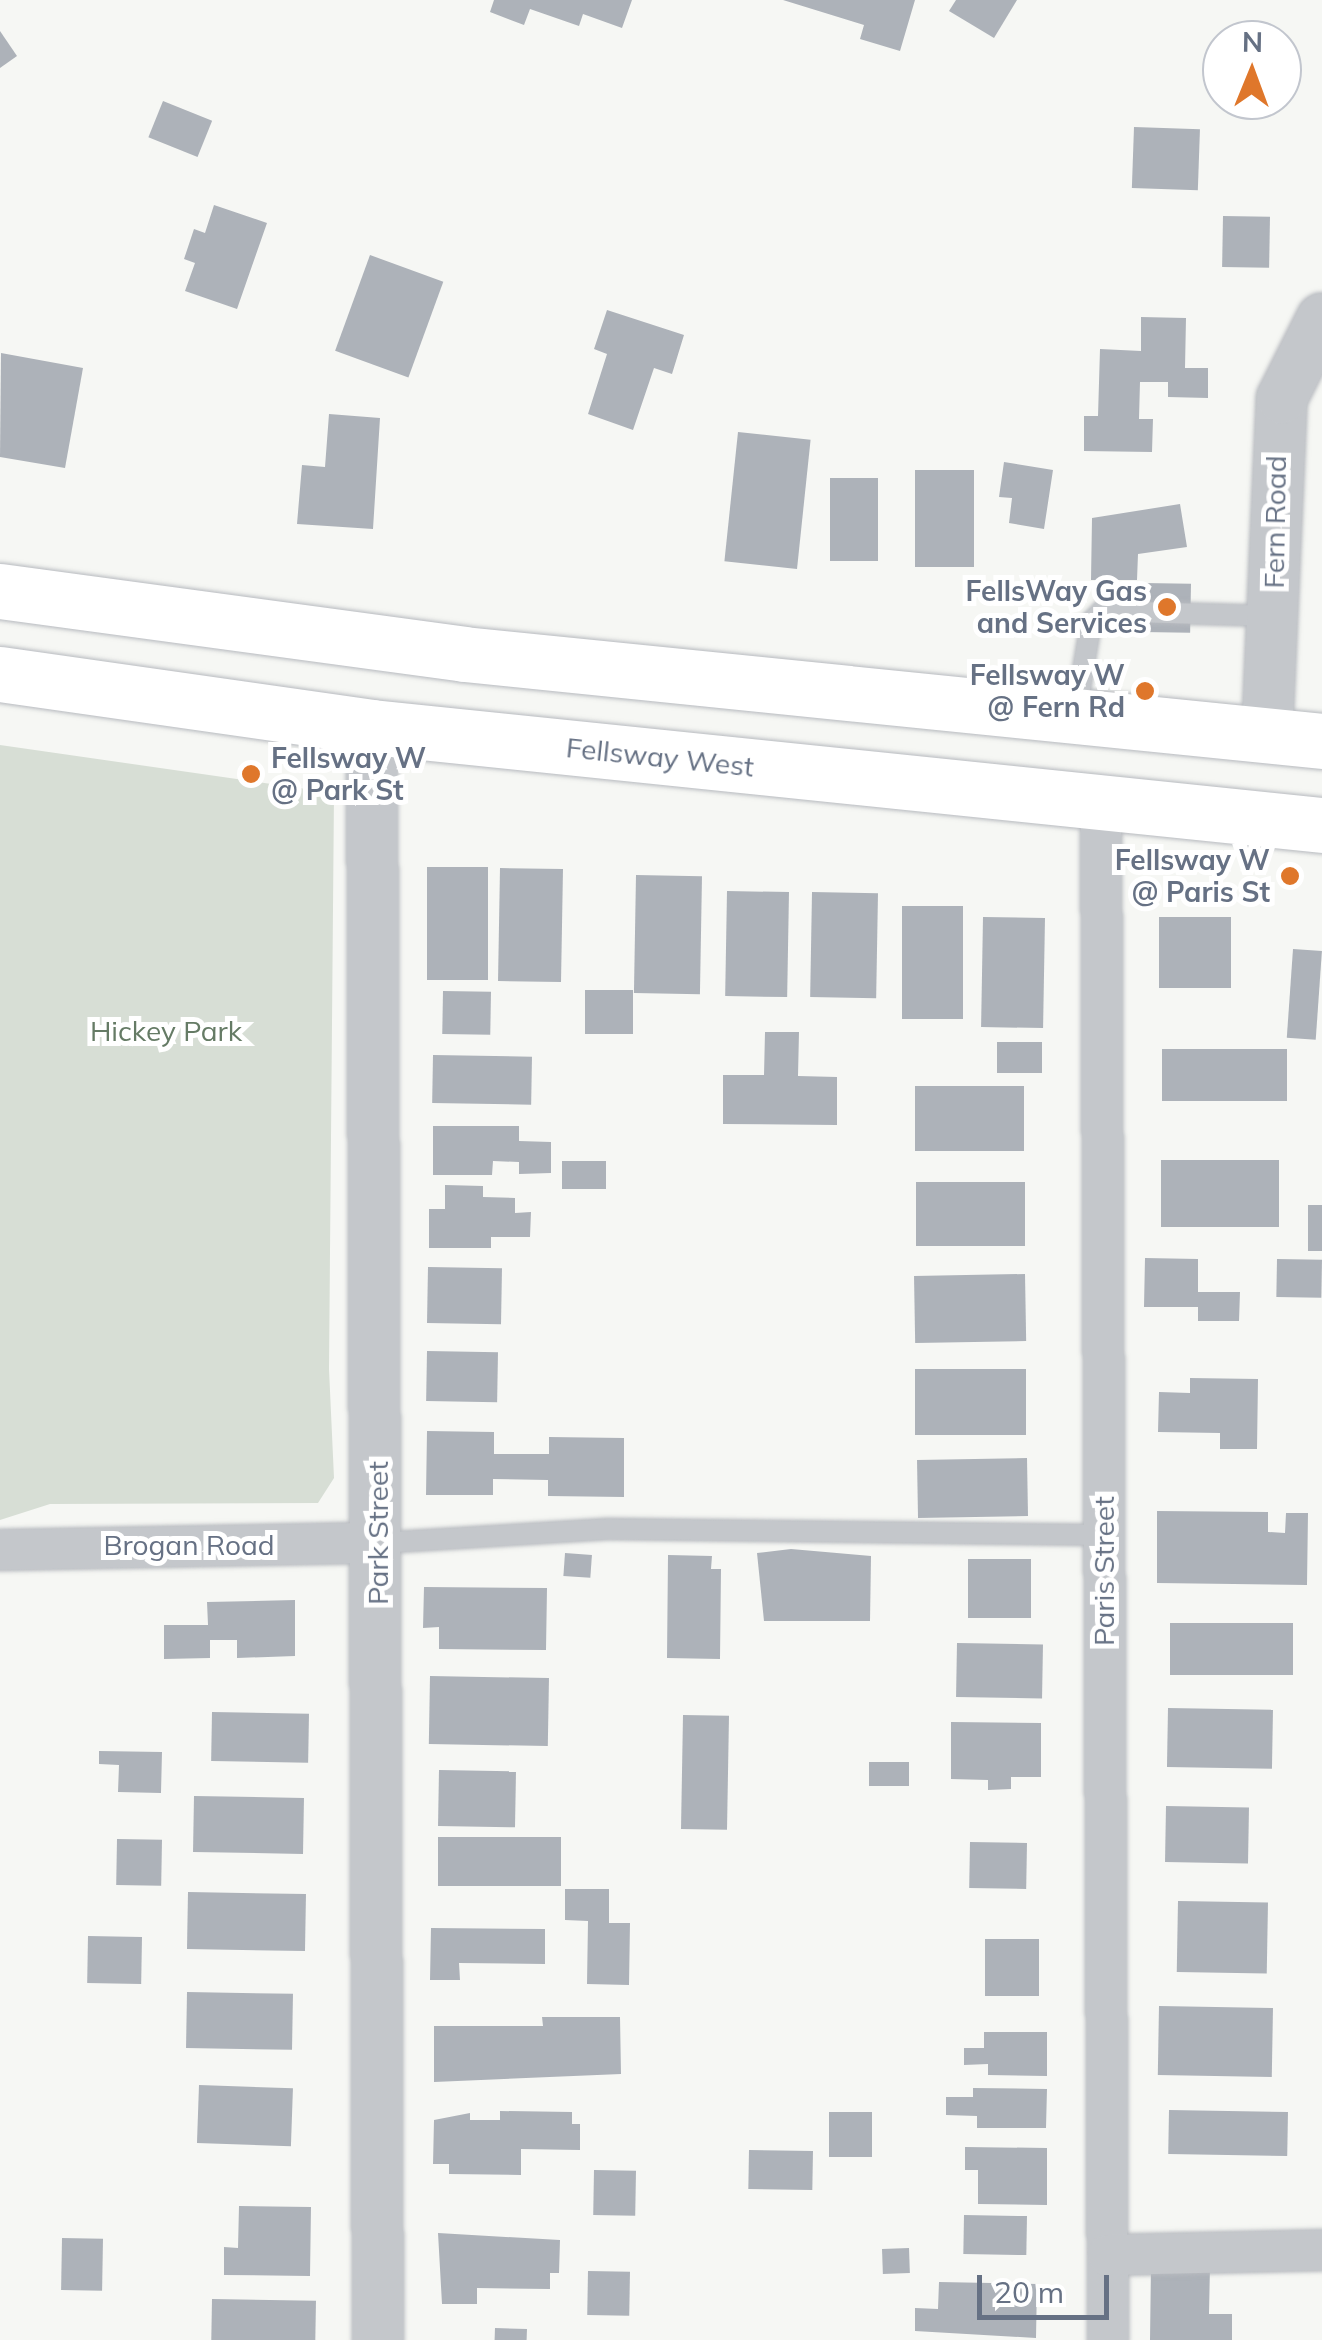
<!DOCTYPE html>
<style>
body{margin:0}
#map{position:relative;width:1322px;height:2340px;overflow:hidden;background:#f6f7f4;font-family:Mulish,sans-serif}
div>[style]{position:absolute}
.green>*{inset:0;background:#d7ded5}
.building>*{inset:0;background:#adb2b9;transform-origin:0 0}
.roads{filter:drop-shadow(0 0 2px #b7babf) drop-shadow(0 0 2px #b7babf)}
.service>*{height:20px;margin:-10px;padding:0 10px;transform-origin:10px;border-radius:10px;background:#c4c7cb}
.minor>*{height:40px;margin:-20px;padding:0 20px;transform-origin:20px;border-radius:20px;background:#c4c7cb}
.tertiary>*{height:50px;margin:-25px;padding:0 25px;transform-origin:25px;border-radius:25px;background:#c4c7cb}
.primary>*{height:55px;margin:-27.5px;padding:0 27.5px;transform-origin:27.5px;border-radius:27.5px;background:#fff}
.dots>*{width:28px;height:28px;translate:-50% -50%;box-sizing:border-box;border:5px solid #fff;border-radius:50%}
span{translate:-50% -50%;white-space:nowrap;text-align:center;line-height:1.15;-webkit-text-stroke:10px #fff;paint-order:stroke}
.street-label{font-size:28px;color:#667184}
.poi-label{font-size:28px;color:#667184;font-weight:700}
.right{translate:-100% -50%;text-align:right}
.left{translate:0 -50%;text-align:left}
.park-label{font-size:28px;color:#657b65}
.north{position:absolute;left:1202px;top:20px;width:100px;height:100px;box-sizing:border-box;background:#fff;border:2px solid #c2c6ce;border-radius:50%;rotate:1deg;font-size:28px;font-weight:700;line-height:40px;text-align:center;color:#667184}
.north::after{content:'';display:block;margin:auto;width:35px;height:45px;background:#df772b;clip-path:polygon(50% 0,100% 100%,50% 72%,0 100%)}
.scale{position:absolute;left:977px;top:2275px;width:132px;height:45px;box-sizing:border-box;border:5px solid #667184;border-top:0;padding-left:12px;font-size:30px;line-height:35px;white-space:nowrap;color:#667184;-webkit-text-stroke:8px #fff;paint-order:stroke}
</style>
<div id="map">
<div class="green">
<div style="clip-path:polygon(0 745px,334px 793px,329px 1369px,334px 1478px,318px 1503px,50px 1504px,0 1520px)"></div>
</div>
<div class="building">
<div style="clip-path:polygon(494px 0,632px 0,622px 28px,583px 14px,579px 26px,530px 9px,524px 25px,490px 12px)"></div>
<div style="clip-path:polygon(783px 0,915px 0,900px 51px,860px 39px,864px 25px)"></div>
<div style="clip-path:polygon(956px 0,1017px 0,994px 38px,949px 11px)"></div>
<div style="clip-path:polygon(0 31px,17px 56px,0 68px)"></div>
<div style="left:163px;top:101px;width:53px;height:39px;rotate:22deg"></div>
<div style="left:1134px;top:127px;width:66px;height:61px;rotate:2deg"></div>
<div style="clip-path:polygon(214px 205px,267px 223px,237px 309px,185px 291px,195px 263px,184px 259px,194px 229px,205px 233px)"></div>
<div style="left:1223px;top:216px;width:47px;height:51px;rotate:1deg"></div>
<div style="left:370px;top:255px;width:78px;height:102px;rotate:20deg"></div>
<div style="clip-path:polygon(607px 310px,684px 335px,672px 374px,654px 368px,633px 430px,588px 414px,607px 354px,594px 349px)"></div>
<div style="clip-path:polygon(1141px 317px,1186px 318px,1185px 368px,1208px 368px,1208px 398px,1168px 397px,1168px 382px,1140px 382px,1139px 419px,1153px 419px,1152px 452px,1084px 451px,1084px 416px,1098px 416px,1100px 349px,1141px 351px)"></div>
<div style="clip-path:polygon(1px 353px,83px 368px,65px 468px,0 457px)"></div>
<div style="clip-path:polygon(329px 414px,380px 418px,373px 529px,297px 524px,302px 465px,325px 467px)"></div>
<div style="left:738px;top:432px;width:73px;height:130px;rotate:6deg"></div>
<div style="clip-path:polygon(1004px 462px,1053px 470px,1044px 529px,1009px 523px,1012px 498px,999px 497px)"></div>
<div style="left:915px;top:470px;width:59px;height:97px"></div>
<div style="left:830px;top:478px;width:48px;height:83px"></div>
<div style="clip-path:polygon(1180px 504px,1187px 547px,1138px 554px,1137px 580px,1091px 580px,1092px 518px)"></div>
<div style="left:1143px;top:583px;width:48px;height:49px;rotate:1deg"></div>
<div style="left:427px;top:867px;width:61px;height:113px"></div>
<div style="left:500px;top:868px;width:63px;height:113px;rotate:1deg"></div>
<div style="left:636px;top:875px;width:66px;height:118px;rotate:1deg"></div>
<div style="left:727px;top:891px;width:62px;height:105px;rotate:1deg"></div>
<div style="left:812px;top:892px;width:66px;height:105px;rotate:1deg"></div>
<div style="left:902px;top:906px;width:61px;height:113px"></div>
<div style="left:983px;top:917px;width:62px;height:110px;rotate:1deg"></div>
<div style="left:1159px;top:917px;width:72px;height:71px"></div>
<div style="left:1293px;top:949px;width:29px;height:89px;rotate:4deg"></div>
<div style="left:585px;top:990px;width:48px;height:44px"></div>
<div style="left:443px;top:991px;width:48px;height:43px;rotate:1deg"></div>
<div style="clip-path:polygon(765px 1032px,799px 1032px,798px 1076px,837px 1077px,837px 1125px,723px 1124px,723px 1075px,764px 1075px)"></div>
<div style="left:997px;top:1042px;width:45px;height:31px"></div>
<div style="left:1162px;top:1049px;width:125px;height:52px"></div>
<div style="left:433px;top:1055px;width:99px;height:48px;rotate:1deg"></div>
<div style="left:1024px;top:1086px;width:65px;height:109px;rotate:90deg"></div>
<div style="clip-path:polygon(433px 1126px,519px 1126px,519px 1141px,551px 1142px,551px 1173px,519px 1174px,519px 1162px,493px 1161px,492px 1175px,433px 1175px)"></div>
<div style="left:1161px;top:1160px;width:118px;height:67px"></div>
<div style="left:562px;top:1161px;width:44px;height:28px"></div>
<div style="left:1025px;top:1182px;width:64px;height:109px;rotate:90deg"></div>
<div style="clip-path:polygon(445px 1185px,483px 1186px,483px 1197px,515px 1198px,515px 1213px,531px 1212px,530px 1237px,491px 1237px,491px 1248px,429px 1248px,429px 1209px,445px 1209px)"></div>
<div style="left:1308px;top:1205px;width:14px;height:46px"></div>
<div style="clip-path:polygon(1145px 1258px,1198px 1259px,1198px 1292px,1240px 1292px,1239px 1321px,1198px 1321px,1198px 1307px,1144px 1307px)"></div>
<div style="left:1277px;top:1259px;width:45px;height:38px;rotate:1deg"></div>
<div style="left:428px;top:1267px;width:74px;height:56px;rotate:1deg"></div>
<div style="left:1025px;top:1274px;width:67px;height:111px;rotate:89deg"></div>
<div style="left:427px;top:1351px;width:71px;height:50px;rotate:1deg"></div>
<div style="left:915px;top:1369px;width:111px;height:66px"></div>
<div style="clip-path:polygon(1190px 1378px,1258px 1379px,1257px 1449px,1220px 1449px,1220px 1433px,1158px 1432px,1159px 1392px,1190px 1393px)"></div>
<div style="clip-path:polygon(427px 1431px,494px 1432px,494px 1454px,549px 1454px,549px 1437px,624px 1438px,624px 1497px,548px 1496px,548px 1480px,493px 1479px,493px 1495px,426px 1495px)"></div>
<div style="left:1027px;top:1458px;width:58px;height:110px;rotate:89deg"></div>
<div style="clip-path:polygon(1157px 1511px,1268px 1512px,1268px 1532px,1285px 1533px,1286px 1513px,1308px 1513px,1307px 1585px,1157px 1583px)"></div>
<div style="clip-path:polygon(791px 1549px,871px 1556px,870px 1621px,764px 1621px,757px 1553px)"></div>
<div style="left:565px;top:1553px;width:27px;height:23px;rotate:4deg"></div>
<div style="clip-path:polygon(668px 1555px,712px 1556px,711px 1569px,721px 1569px,720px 1659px,667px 1658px)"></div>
<div style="left:968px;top:1559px;width:63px;height:59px"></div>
<div style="clip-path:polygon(424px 1587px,547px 1588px,546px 1650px,439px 1649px,439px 1627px,423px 1628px)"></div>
<div style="clip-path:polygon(295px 1600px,295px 1656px,237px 1658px,237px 1640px,210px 1640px,210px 1658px,164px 1659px,164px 1625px,208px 1625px,207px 1602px)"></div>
<div style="left:1170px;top:1623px;width:123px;height:52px"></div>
<div style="left:957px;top:1643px;width:86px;height:54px;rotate:1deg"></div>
<div style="left:430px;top:1676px;width:119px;height:68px;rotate:1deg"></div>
<div style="left:1168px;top:1708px;width:105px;height:59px;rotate:1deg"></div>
<div style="left:212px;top:1712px;width:97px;height:49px;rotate:1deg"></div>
<div style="left:683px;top:1715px;width:46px;height:114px;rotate:1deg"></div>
<div style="clip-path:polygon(951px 1722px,1041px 1723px,1041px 1777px,1011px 1777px,1011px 1789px,988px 1790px,988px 1780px,951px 1779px)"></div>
<div style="clip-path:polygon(99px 1751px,162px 1752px,161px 1793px,118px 1792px,119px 1765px,99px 1764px)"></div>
<div style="left:869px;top:1762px;width:40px;height:24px"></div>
<div style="left:439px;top:1770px;width:77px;height:56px;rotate:1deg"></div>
<div style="left:194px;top:1796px;width:110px;height:56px;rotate:1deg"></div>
<div style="left:1166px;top:1806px;width:83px;height:56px;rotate:1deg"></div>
<div style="left:438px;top:1837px;width:123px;height:49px"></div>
<div style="left:117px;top:1839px;width:45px;height:46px;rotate:1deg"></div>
<div style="left:970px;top:1842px;width:57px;height:46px;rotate:1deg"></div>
<div style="clip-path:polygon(565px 1889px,609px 1889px,609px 1923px,630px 1923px,629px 1985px,587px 1984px,588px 1921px,565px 1920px)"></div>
<div style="left:188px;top:1892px;width:118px;height:57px;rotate:1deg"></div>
<div style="left:1178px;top:1901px;width:90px;height:71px;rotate:1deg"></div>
<div style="clip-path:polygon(431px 1928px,545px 1929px,545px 1964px,459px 1963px,460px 1980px,430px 1980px)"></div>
<div style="left:88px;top:1936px;width:54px;height:47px;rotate:1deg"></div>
<div style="left:985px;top:1939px;width:54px;height:57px"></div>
<div style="left:187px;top:1992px;width:106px;height:56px;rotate:1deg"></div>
<div style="left:1159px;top:2006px;width:114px;height:69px;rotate:1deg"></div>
<div style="clip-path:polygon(542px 2017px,620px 2017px,621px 2074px,434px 2082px,434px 2026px,543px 2026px)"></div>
<div style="clip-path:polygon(984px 2032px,1047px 2032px,1047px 2076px,988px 2075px,988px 2064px,964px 2065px,964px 2048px,984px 2048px)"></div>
<div style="left:199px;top:2085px;width:94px;height:58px;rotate:2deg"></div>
<div style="clip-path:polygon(973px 2088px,1047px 2089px,1046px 2128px,977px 2128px,977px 2116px,946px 2115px,946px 2097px,973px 2097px)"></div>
<div style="left:1169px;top:2110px;width:119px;height:44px;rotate:1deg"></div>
<div style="clip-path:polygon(500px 2111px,572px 2112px,572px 2124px,580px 2124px,580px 2150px,521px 2149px,521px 2175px,449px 2174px,449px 2164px,433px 2164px,434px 2120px,470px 2113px,470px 2120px,500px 2120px)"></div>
<div style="left:829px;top:2112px;width:43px;height:45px"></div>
<div style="clip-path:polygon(965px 2147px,1047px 2148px,1047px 2205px,978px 2204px,978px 2170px,965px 2170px)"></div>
<div style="left:749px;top:2150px;width:64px;height:39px;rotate:1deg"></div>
<div style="left:594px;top:2170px;width:42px;height:45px;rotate:1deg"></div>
<div style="clip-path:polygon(239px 2206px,311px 2207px,310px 2276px,224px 2275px,224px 2247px,238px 2248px)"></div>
<div style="left:964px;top:2215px;width:63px;height:39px;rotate:1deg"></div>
<div style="clip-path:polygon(438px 2233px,560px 2240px,559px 2273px,550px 2273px,550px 2289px,477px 2288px,477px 2304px,442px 2304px)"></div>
<div style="left:62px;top:2238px;width:41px;height:52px;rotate:1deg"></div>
<div style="left:909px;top:2248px;width:25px;height:27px;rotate:88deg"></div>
<div style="clip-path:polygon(1151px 2265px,1210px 2266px,1209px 2314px,1232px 2314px,1232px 2340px,1150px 2340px)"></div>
<div style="left:588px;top:2271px;width:42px;height:44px;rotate:1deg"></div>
<div style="clip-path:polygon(939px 2282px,1037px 2284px,1036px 2338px,915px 2331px,915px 2308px,938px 2309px)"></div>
<div style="left:212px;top:2299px;width:104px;height:41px;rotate:1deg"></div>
<div style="left:495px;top:2328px;width:32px;height:12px;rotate:2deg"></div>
</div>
<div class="roads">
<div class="service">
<div style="left:1076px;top:712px;width:91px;rotate:-80.5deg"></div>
<div style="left:1091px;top:622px;width:16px;rotate:-45deg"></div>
<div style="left:1102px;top:611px;width:168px;rotate:1.7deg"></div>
<div style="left:379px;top:1543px;width:229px;rotate:-3.5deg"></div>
<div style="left:608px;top:1529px;width:496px;rotate:0.7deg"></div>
</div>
<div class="minor">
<div style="left:1101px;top:801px;width:1539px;rotate:89.74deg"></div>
<div style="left:0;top:1550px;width:379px;rotate:-1.1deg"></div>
<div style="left:1108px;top:2255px;width:214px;rotate:-1.3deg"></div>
</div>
<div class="tertiary">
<div style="left:372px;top:727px;width:1613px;rotate:89.79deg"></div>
<div style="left:1267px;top:735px;width:337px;rotate:-87.5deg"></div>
<div style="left:1282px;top:398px;width:89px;rotate:-63.4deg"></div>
</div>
<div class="primary">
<div style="left:0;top:591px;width:468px;rotate:7.7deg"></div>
<div style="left:464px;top:654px;width:862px;rotate:5.79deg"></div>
<div style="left:0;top:674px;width:376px;rotate:8.1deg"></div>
<div style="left:372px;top:727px;width:955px;rotate:5.89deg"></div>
</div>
</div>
<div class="dots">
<div style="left:1167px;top:607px;background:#df772b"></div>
<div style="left:1145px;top:691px;background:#df772b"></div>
<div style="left:251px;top:774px;background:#df772b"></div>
<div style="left:1290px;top:876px;background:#df772b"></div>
</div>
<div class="street-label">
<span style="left:1275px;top:522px;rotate:-89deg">Fern Road</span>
<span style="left:660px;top:757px;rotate:6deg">Fellsway West</span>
<span style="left:378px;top:1533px;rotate:-90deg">Park Street</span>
<span style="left:189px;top:1545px">Brogan Road</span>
<span style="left:1104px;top:1571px;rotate:-90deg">Paris Street</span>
</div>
<div class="poi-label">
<span class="right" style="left:1147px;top:607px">FellsWay Gas<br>and Services</span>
<span class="right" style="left:1125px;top:691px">Fellsway W<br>@ Fern Rd</span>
<span class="left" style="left:271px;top:774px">Fellsway W<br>@ Park St</span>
<span class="right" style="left:1270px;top:876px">Fellsway W<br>@ Paris St</span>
</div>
<div class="park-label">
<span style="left:166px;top:1031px">Hickey Park</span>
</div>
<div class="north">N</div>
<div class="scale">20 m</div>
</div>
